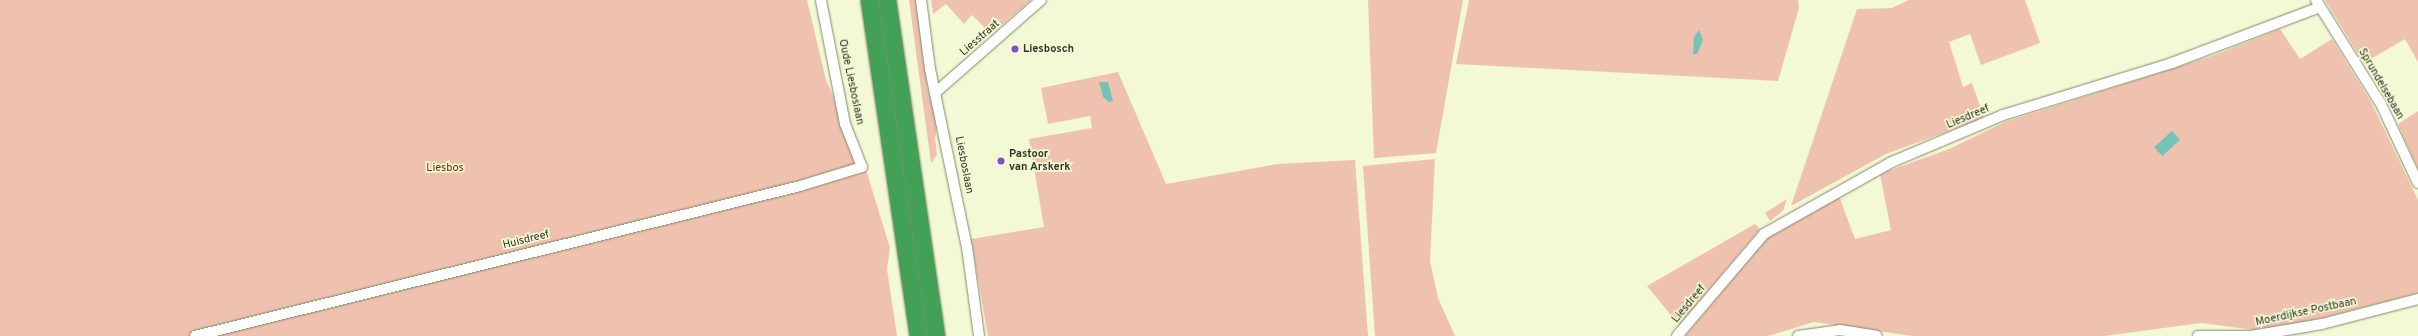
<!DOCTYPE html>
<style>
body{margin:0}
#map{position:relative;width:2418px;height:336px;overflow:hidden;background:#f3f8d5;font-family:Overpass,sans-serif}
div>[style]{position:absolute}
.green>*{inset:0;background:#efc2af}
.water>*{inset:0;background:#73c4b7;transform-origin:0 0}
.roads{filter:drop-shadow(0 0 1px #848869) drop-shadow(0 0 1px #848869)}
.street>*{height:10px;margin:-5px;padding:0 5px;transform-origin:5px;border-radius:5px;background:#fff}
.highway>*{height:17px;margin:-8.5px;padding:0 8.5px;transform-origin:8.5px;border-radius:8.5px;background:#43a057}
.dots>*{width:11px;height:11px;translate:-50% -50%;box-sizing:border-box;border:2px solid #f3f8d5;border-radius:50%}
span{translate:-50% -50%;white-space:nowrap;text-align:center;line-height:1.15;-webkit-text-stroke:3.5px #f3f8d5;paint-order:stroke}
.street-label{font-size:11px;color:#333527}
.poi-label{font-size:11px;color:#333527;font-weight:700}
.left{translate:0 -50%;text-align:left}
.park-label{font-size:11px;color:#783004}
</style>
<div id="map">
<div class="green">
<div style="clip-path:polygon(0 0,807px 0,826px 80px,867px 173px,890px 248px,887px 269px,897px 336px,0 336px)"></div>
<div style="clip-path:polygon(909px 0,917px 0,928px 90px,938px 124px,935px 138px,937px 155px,931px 163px)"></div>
<div style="clip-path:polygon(931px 0,1031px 0,991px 34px,972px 15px,964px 24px,946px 4px,933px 14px)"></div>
<div style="clip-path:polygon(1368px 0,1463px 0,1436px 153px,1374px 158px)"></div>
<div style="clip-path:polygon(1469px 0,1798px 0,1799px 8px,1778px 81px,1456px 64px)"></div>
<div style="clip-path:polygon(1909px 0,2025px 0,2040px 43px,1981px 65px,1970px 34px,1949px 42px,1963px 87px,1972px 83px,1984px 118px,1886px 154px,1791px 206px,1857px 9px,1892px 8px)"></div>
<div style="clip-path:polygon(2325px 0,2418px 0,2418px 62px,2405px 39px,2364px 63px)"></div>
<div style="clip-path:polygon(2280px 29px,2300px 59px,2332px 39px,2371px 102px,2418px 200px,2418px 293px,2307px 322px,2255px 330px,2201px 323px,2104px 336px,1913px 336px,1814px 322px,1768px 336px,1685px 336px,1767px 238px,1839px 196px,1855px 239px,1891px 230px,1880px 174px,1949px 149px,2005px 122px,2212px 56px)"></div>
<div style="clip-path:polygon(1118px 72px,1166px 184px,1277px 164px,1355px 160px,1368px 336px,988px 336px,971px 239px,1044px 227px,1029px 139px,1092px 128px,1090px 116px,1048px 124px,1041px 88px)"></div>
<div style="clip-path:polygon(2418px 111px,2418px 169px,2398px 124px)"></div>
<div style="clip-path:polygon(1435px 159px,1430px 261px,1438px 298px,1455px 336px,1375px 336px,1363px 166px)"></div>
<div style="clip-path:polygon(1787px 199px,1783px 211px,1770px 221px,1765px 213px)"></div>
<div style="clip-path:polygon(1755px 224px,1760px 229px,1679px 325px,1647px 286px)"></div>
</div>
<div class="water">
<div style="clip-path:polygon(1699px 30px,1703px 40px,1697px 54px,1693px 54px,1694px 37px)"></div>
<div style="clip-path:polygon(1099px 82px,1108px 82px,1113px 101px,1109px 102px,1103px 97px)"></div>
<div style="left:2172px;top:131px;width:12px;height:24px;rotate:48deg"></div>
</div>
<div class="roads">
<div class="street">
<div style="left:921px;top:0;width:70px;rotate:82.6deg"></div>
<div style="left:930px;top:69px;width:182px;rotate:78.3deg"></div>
<div style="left:967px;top:247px;width:90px;rotate:82.3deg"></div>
<div style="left:2316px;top:0;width:123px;rotate:58deg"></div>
<div style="left:2381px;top:104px;width:87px;rotate:64.9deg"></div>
<div style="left:935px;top:93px;width:141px;rotate:-41.3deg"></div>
<div style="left:195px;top:336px;width:623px;rotate:-13.92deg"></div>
<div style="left:800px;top:186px;width:65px;rotate:-17deg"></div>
<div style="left:862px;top:167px;width:46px;rotate:-111.6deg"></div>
<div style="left:845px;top:124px;width:126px;rotate:-101deg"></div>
<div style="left:1677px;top:336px;width:134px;rotate:-49.5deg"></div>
<div style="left:1764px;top:234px;width:147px;rotate:-29.4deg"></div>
<div style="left:1892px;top:162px;width:121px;rotate:-22.9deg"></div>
<div style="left:2003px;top:115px;width:177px;rotate:-17.1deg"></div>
<div style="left:2172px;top:63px;width:158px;rotate:-20.7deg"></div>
<div style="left:1798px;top:336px;width:42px;rotate:-8.1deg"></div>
<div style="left:1840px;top:330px;width:37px;rotate:9deg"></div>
<div style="left:2198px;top:336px;width:53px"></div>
<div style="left:2251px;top:336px;width:72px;rotate:-9.6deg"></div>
<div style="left:2322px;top:324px;width:99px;rotate:-14.6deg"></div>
</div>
<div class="highway">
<div style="left:869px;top:0;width:340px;rotate:81.7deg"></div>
<div style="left:887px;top:0;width:340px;rotate:81.7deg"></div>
</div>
</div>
<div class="dots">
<div style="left:1015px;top:49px;background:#854ec5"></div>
<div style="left:1001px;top:161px;background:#854ec5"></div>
</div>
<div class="street-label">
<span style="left:980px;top:38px;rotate:-41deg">Liesstraat</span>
<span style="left:851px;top:82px;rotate:78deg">Oude Liesboslaan</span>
<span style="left:2381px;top:84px;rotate:60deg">Sprundelsebaan</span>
<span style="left:1968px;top:117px;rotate:-23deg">Liesdreef</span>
<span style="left:964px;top:165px;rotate:79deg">Liesboslaan</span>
<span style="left:526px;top:240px;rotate:-14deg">Huisdreef</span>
<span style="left:1689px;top:304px;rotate:-50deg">Liesdreef</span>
<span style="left:2306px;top:312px;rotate:-12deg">Moerdijkse Postbaan</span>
</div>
<div class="poi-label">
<span class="left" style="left:1023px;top:49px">Liesbosch</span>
<span class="left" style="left:1009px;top:161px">Pastoor<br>van Arskerk</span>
</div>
<div class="park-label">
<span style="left:445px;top:168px">Liesbos</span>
</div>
</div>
